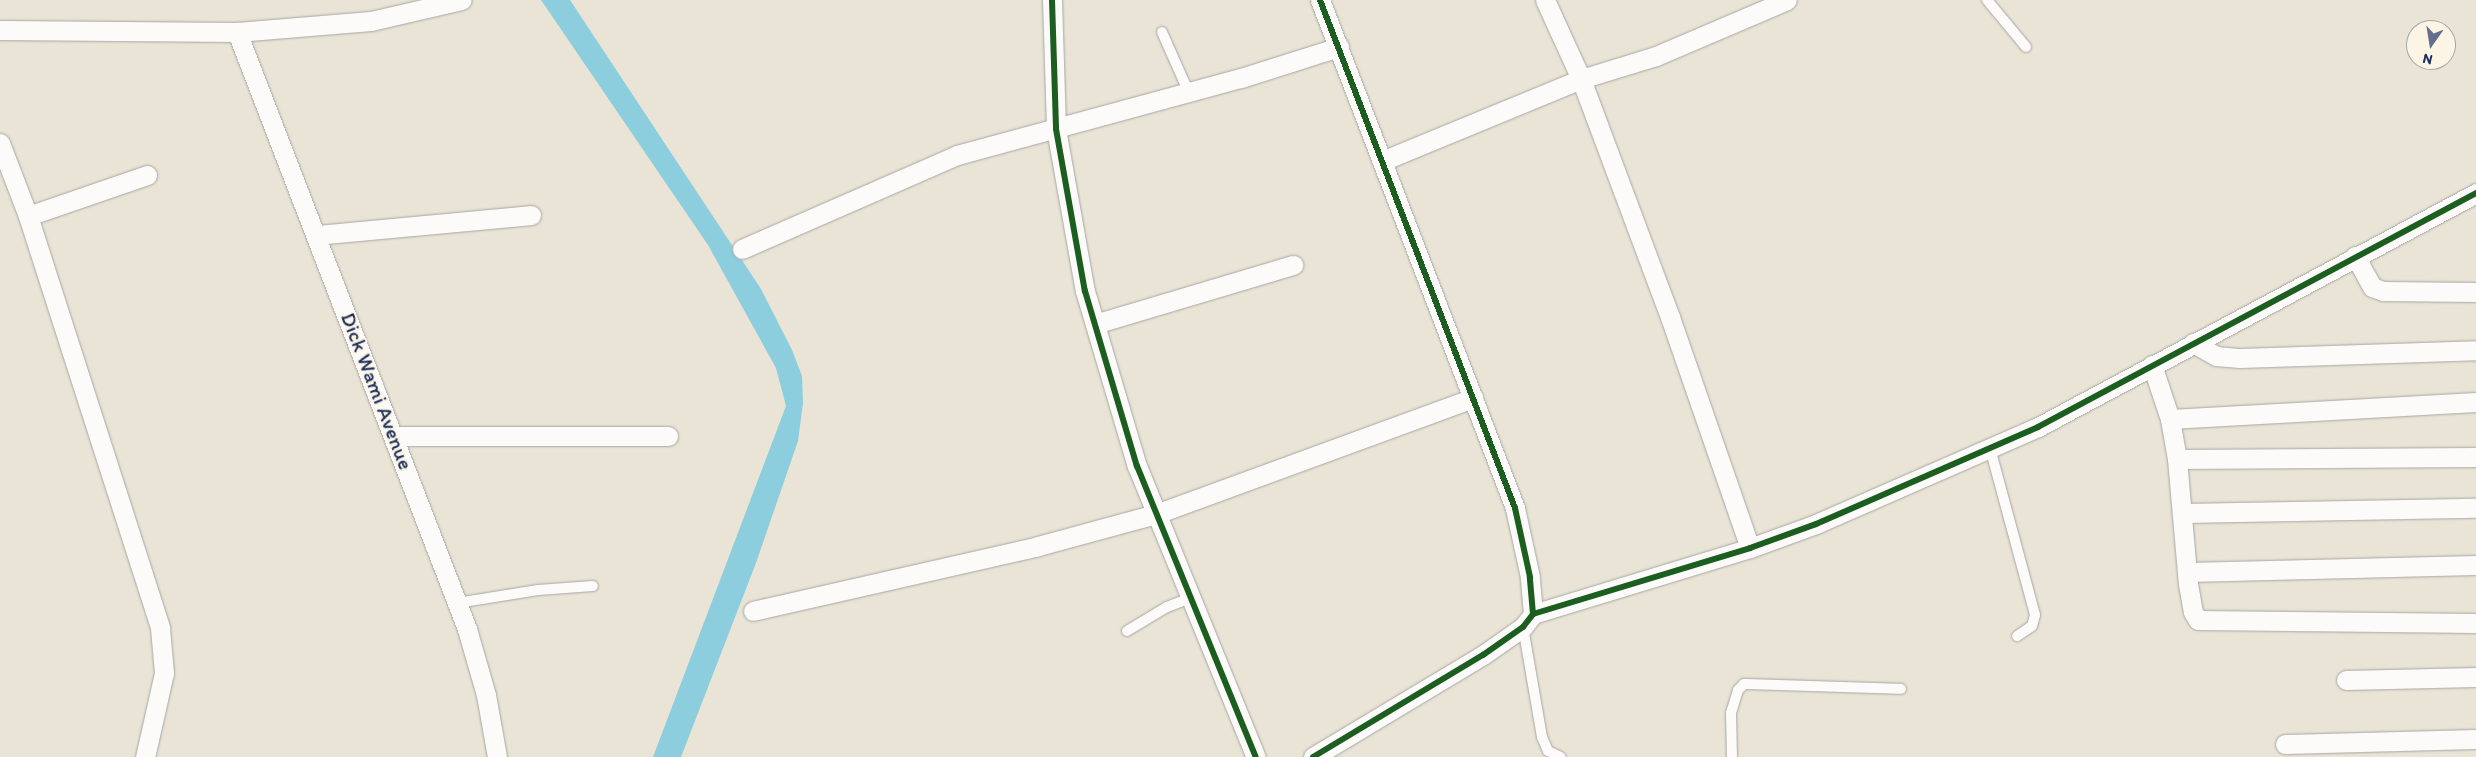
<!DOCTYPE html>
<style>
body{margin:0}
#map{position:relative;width:2476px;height:757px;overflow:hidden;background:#e9e4d5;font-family:Itim,sans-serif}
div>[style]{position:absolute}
.water>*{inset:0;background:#8ccede}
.roads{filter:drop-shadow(0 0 1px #a6a6a4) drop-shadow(0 0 1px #a6a6a4)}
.lane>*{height:10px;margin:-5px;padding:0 5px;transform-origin:5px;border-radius:5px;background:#fcfbf9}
.street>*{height:19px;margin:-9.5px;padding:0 9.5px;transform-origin:9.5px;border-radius:9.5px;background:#fcfbf9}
.cycleway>*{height:6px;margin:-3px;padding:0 3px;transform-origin:3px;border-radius:3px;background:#1b5e20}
span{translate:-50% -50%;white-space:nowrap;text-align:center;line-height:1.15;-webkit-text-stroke:4px #fcf5e5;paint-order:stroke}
.street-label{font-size:21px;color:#1b2f5e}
.north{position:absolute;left:2406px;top:20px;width:50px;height:50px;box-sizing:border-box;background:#fcf5e5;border:1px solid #a2a6af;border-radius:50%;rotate:193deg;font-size:14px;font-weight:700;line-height:20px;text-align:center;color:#1b2f5e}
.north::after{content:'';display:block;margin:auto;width:18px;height:22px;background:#636e88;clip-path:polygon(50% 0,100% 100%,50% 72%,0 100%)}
</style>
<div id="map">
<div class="water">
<div style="clip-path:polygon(541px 0,570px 0,761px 289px,792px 350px,802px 376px,803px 403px,798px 441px,756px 563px,681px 757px,653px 757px,786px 406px,776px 368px,708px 245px)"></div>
</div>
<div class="roads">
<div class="lane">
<div style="left:1987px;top:0;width:61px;rotate:50.3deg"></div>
<div style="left:1162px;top:32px;width:67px;rotate:66.1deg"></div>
<div style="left:1990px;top:448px;width:173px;rotate:74.9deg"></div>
<div style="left:2035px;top:615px;width:11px;rotate:105deg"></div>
<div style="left:2032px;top:626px;width:18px;rotate:146deg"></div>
<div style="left:457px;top:603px;width:82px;rotate:-9.1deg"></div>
<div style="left:538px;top:590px;width:55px;rotate:-4.2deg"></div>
<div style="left:1523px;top:627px;width:112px;rotate:80.2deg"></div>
<div style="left:1542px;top:737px;width:15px;rotate:67deg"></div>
<div style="left:1548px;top:751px;width:14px;rotate:25deg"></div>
<div style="left:1127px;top:631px;width:47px;rotate:-31deg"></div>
<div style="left:1167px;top:607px;width:25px;rotate:-21deg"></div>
<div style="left:1732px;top:757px;width:44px;rotate:-91.3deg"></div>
<div style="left:1731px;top:713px;width:24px;rotate:-73deg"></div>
<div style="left:1738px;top:690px;width:8px;rotate:-45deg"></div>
<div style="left:1744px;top:684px;width:157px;rotate:1.8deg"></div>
</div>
<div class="street">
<div style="left:1052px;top:0;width:129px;rotate:88.2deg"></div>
<div style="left:1056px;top:129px;width:165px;rotate:79.9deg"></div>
<div style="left:1085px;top:291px;width:183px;rotate:73.5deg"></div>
<div style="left:1137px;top:466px;width:314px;rotate:67.8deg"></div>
<div style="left:1545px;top:0;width:87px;rotate:65.5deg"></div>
<div style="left:1581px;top:79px;width:254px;rotate:69.5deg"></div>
<div style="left:1670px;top:317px;width:244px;rotate:70.9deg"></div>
<div style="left:0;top:30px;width:237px;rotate:0.5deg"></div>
<div style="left:237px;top:32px;width:134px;rotate:-4.7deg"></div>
<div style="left:371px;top:21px;width:93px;rotate:-13deg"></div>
<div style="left:237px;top:32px;width:640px;rotate:68.93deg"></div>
<div style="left:467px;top:629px;width:69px;rotate:73.9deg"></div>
<div style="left:486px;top:695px;width:63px;rotate:79.9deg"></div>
<div style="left:0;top:143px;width:78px;rotate:69deg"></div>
<div style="left:28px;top:216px;width:433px;rotate:72.2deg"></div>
<div style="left:160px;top:628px;width:45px;rotate:84.9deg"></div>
<div style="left:164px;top:673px;width:86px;rotate:102.7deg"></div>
<div style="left:1382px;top:161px;width:215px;rotate:-22.4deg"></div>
<div style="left:1581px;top:79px;width:78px;rotate:-17deg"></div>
<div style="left:1656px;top:56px;width:142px;rotate:-23.1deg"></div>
<div style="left:28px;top:216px;width:126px;rotate:-19deg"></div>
<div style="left:316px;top:235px;width:216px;rotate:-5.3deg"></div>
<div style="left:742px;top:249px;width:235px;rotate:-23.6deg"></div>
<div style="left:957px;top:155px;width:294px;rotate:-15.2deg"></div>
<div style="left:1241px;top:78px;width:103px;rotate:-17.6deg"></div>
<div style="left:2355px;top:256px;width:35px;rotate:61deg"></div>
<div style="left:2372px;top:287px;width:12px;rotate:20deg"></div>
<div style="left:2383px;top:291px;width:93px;rotate:0.6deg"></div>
<div style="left:1095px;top:324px;width:207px;rotate:-16.6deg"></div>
<div style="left:2193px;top:343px;width:26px;rotate:29deg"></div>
<div style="left:2216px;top:356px;width:24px;rotate:5deg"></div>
<div style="left:2240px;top:358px;width:236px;rotate:-1.9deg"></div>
<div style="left:2152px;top:365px;width:57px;rotate:71.6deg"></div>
<div style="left:2170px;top:419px;width:41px;rotate:80.1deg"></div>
<div style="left:2177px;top:459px;width:125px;rotate:85deg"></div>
<div style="left:2188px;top:584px;width:28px;rotate:80deg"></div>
<div style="left:2193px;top:612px;width:9px;rotate:58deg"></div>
<div style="left:2198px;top:620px;width:278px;rotate:0.6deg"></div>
<div style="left:2170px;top:419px;width:306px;rotate:-3.2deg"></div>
<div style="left:394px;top:436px;width:274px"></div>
<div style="left:2177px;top:459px;width:299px;rotate:-0.4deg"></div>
<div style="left:2182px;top:513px;width:294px;rotate:-1deg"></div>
<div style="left:2187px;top:572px;width:289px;rotate:-1.4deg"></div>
<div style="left:753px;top:611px;width:292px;rotate:-12.8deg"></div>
<div style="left:1038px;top:546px;width:122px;rotate:-15.2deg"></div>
<div style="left:1156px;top:514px;width:338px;rotate:-20.1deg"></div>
<div style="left:1533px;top:614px;width:227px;rotate:-16.9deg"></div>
<div style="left:1750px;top:548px;width:70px;rotate:-20deg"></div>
<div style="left:1816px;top:524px;width:242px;rotate:-23.6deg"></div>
<div style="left:2038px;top:427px;width:497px;rotate:-28.1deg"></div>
<div style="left:2346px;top:680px;width:130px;rotate:-1.3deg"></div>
<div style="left:2285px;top:744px;width:191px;rotate:-1.5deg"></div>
<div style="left:1313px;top:757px;width:198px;rotate:-31deg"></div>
<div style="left:1483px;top:655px;width:49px;rotate:-35deg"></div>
<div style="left:1523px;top:627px;width:16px;rotate:-52deg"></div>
<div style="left:1533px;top:614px;width:37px;rotate:-95deg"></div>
<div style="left:1530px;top:577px;width:71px;rotate:-102.3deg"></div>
<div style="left:1515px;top:508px;width:544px;rotate:-111deg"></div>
</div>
</div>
<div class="cycleway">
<div style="left:1052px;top:0;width:129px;rotate:88.2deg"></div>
<div style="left:1056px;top:129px;width:165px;rotate:79.9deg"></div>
<div style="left:1085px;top:291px;width:183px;rotate:73.5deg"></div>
<div style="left:1137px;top:466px;width:314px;rotate:67.8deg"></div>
<div style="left:1533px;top:614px;width:227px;rotate:-16.9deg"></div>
<div style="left:1750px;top:548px;width:70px;rotate:-20deg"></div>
<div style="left:1816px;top:524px;width:242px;rotate:-23.6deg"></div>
<div style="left:2038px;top:427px;width:497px;rotate:-28.1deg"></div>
<div style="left:1313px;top:757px;width:198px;rotate:-31deg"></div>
<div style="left:1483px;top:655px;width:49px;rotate:-35deg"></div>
<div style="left:1523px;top:627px;width:16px;rotate:-52deg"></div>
<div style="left:1533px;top:614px;width:37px;rotate:-95deg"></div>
<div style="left:1530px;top:577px;width:71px;rotate:-102.3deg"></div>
<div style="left:1515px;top:508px;width:544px;rotate:-111deg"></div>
</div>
<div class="street-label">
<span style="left:377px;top:391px;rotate:69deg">Dick Wami Avenue</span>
</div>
<div class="north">N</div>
</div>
